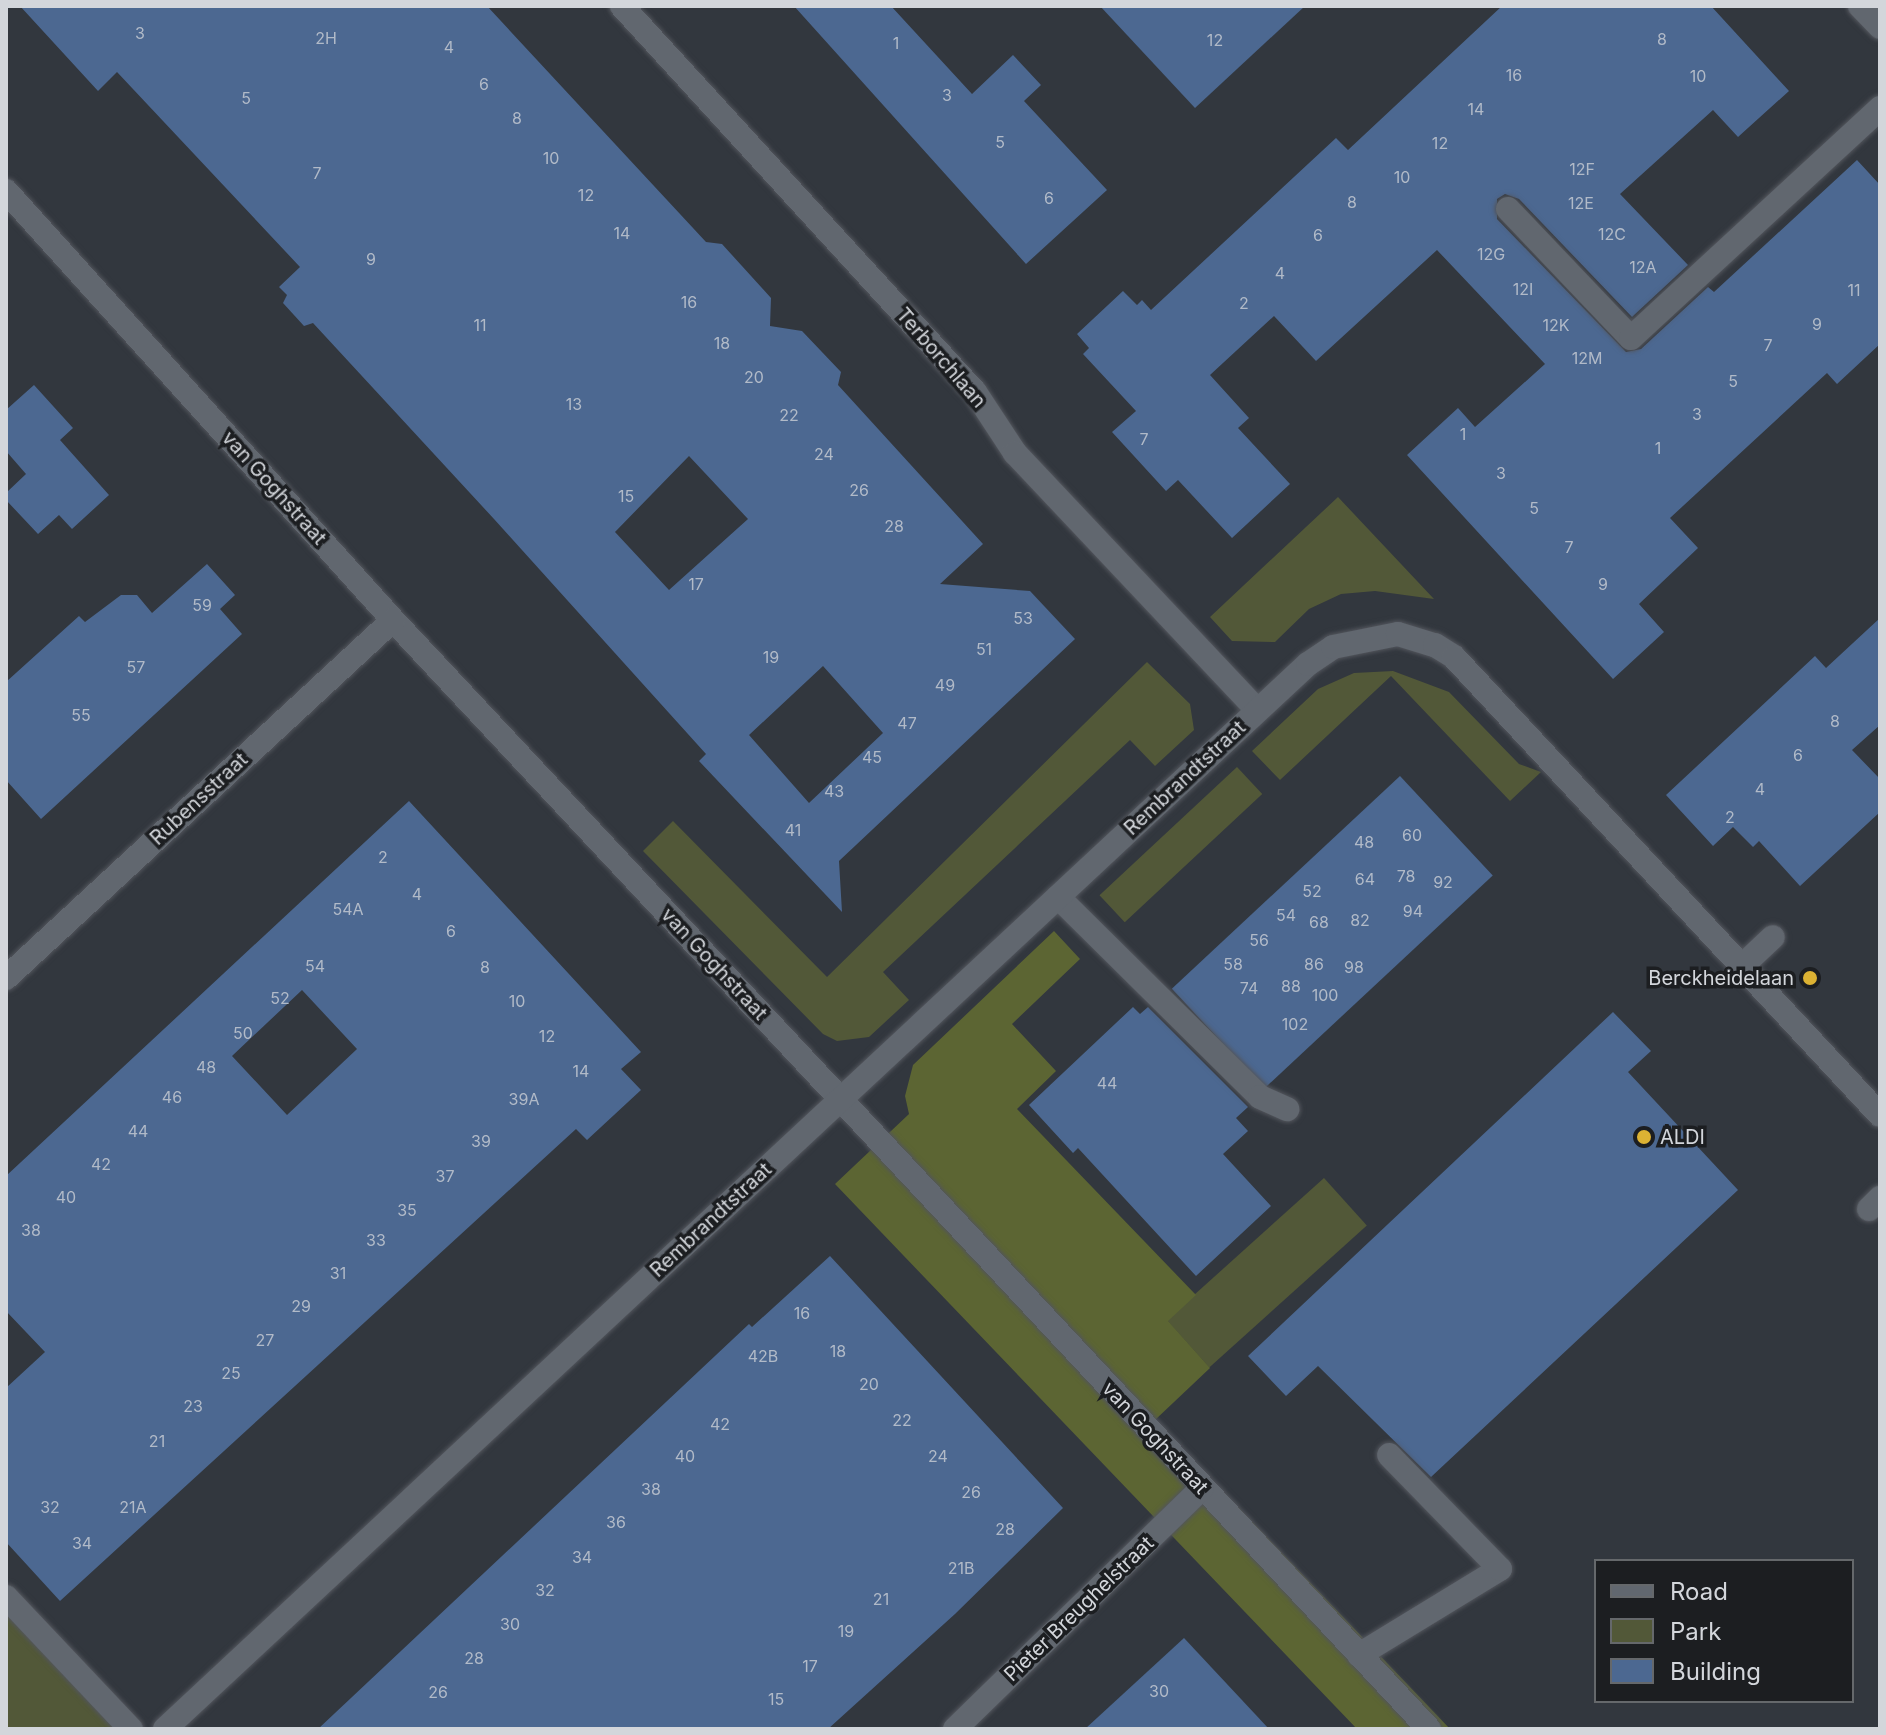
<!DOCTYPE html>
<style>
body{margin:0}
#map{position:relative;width:1886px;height:1735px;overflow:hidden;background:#32373e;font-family:Inter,sans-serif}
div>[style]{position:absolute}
.green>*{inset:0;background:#525838;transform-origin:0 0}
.forest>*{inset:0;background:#5c6533}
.building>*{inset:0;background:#4c6891;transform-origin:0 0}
.roads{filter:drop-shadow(0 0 2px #52555c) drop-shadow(0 0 2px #52555c)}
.lane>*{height:24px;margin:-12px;padding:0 12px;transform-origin:12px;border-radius:12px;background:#61676f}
.street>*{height:24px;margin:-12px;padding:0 12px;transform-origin:12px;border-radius:12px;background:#61676f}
.dots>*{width:22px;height:22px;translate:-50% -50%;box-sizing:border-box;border:4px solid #1c1e21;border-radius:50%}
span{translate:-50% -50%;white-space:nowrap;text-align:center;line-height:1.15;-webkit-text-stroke:7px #1c1e21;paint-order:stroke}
.number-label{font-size:16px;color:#b1bac8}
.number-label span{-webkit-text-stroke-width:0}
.street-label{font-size:20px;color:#d3d6db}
.poi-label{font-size:20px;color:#d3d6db}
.right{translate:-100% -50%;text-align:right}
.left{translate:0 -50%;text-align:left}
.frame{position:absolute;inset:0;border:8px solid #d3d6db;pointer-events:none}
.legend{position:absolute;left:1594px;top:1559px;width:260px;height:144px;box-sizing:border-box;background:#1c1e21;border:2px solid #65686b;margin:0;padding:10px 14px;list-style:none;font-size:24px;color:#d3d6db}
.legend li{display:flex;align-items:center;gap:16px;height:40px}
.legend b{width:40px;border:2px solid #65686b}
</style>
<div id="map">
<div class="green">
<div style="clip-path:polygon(1338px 497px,1434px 599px,1375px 591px,1341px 594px,1309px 609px,1275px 642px,1232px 641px,1210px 617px)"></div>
<div style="clip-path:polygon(1147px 662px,1190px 704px,1194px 730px,1155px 766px,1130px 740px,883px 972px,909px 1000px,869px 1037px,837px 1041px,823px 1034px,643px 851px,673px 821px,827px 977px)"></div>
<div style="clip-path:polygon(1393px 671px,1449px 692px,1519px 764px,1541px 772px,1510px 801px,1391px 676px,1280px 780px,1252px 751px,1318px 689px,1354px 673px)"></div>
<div style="left:1237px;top:767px;width:37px;height:188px;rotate:47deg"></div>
<div style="left:1324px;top:1178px;width:64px;height:212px;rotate:48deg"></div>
<div style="clip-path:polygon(6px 1611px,115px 1726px,112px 1729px,6px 1729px)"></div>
</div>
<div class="forest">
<div style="clip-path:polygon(1054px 931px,1080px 959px,1012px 1024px,1056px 1071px,1017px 1109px,1196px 1295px,1168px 1321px,1210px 1368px,1155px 1420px,1450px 1729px,1357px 1729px,835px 1184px,909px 1114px,905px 1096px,913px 1065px)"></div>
</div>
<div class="building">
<div style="clip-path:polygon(evenodd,20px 6px,487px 6px,706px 242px,722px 244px,771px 298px,770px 326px,802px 331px,841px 372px,838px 385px,983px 544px,940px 584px,1030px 591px,1075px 639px,839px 861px,842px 912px,699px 761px,706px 754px,494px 519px,313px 323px,304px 326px,283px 303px,287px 295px,279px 287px,300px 267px,117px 72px,98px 91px,20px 6px,689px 456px,748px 519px,669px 590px,615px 532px,689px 456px,20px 6px,823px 666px,883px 733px,809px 803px,749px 735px,823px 666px)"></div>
<div style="clip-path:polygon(794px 6px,891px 6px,972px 94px,1013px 55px,1041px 85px,1024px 101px,1107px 190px,1026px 264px)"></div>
<div style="clip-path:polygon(1100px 6px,1305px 6px,1195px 108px)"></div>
<div style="clip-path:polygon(1502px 6px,1711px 6px,1789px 91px,1738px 137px,1713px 110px,1620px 194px,1688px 265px,1632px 317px,1519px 199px,1505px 194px,1497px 199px,1497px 219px,1626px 352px,1641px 349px,1708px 287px,1714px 292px,1857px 160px,1880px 185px,1880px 344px,1837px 384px,1827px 373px,1670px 518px,1698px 548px,1639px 604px,1664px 632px,1613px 679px,1407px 455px,1458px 408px,1475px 427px,1545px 364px,1437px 250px,1316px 361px,1274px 316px,1210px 375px,1249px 418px,1238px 428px,1290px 484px,1232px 538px,1178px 480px,1166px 491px,1112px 432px,1136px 411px,1083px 354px,1089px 348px,1077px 334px,1123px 291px,1137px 305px,1142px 300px,1151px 310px,1336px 138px,1348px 150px)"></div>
<div style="clip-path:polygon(34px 385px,73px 428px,60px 440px,109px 495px,72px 529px,59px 515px,38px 534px,6px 500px,6px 493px,26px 474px,6px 451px,6px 410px)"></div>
<div style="clip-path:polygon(207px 564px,235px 595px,220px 609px,242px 634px,41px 819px,6px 780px,6px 682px,79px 616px,85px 622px,121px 595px,137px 595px,152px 613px)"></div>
<div style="clip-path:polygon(1880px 618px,1880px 725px,1852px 750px,1880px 779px,1880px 812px,1800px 886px,1759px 841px,1753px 847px,1733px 827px,1713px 846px,1666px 795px,1815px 656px,1826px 668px)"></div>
<div style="left:1400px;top:776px;width:136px;height:312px;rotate:47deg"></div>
<div style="clip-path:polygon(evenodd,409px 801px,641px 1052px,621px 1069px,641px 1090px,587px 1140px,576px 1129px,60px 1601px,6px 1542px,6px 1388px,45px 1352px,6px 1311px,6px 1176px,409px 801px,302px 990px,357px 1049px,287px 1115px,232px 1056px,302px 990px)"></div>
<div style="clip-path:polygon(1133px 1007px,1140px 1014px,1148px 1007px,1248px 1107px,1236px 1118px,1248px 1131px,1223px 1154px,1271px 1206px,1196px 1276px,1078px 1148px,1073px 1153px,1029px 1105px)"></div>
<div style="clip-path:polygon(1613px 1012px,1651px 1051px,1628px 1072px,1738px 1190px,1431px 1477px,1318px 1366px,1286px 1396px,1248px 1356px)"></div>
<div style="clip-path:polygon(830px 1256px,1063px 1508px,955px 1614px,828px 1729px,318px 1729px,749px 1324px,752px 1327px)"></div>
<div style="clip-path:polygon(1184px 1638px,1269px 1729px,1085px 1729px)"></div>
</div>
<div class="roads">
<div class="lane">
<div style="left:1508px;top:209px;width:178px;rotate:46.4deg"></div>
<div style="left:1631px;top:338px;width:339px;rotate:-42.7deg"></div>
<div style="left:1058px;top:897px;width:284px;rotate:44.7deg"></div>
<div style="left:1260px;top:1097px;width:30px;rotate:24deg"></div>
<div style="left:1742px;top:966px;width:42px;rotate:-43.1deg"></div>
<div style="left:1869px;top:1209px;width:16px;rotate:-45deg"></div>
<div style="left:1359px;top:1655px;width:165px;rotate:-31.4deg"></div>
<div style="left:1500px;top:1569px;width:159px;rotate:-134.2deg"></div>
</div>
<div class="street">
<div style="left:622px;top:6px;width:523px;rotate:47.56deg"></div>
<div style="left:975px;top:392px;width:73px;rotate:56.7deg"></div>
<div style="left:1015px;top:453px;width:353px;rotate:46.7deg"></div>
<div style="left:1860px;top:6px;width:29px;rotate:46deg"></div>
<div style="left:6px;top:191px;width:578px;rotate:47.95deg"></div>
<div style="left:393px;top:620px;width:1518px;rotate:46.95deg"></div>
<div style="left:6px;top:978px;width:527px;rotate:-42.77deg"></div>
<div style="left:6px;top:1597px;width:182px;rotate:46.6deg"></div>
<div style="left:165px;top:1729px;width:1562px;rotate:-42.98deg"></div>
<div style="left:1308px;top:664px;width:30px;rotate:-34deg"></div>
<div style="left:1333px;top:647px;width:66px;rotate:-11.3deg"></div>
<div style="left:1398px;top:634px;width:39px;rotate:17deg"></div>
<div style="left:1435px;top:645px;width:22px;rotate:32deg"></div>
<div style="left:1454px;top:657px;width:625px;rotate:47.07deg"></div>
<div style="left:955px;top:1729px;width:345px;rotate:-44.3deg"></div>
</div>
</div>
<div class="dots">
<div style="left:1810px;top:978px;background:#dcb233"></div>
<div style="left:1644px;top:1137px;background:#dcb233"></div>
</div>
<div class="number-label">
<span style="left:140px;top:33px">3</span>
<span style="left:326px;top:38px">2H</span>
<span style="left:1662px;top:39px">8</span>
<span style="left:1215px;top:40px">12</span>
<span style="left:896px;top:43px">1</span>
<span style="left:449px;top:47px">4</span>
<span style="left:1514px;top:75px">16</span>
<span style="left:1698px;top:76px">10</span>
<span style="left:484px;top:84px">6</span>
<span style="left:947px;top:95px">3</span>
<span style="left:246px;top:98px">5</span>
<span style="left:1476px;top:109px">14</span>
<span style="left:517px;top:118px">8</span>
<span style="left:1000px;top:142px">5</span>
<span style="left:1440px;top:143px">12</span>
<span style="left:551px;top:158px">10</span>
<span style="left:1582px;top:169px">12F</span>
<span style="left:317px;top:173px">7</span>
<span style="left:1402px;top:177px">10</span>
<span style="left:586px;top:195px">12</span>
<span style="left:1049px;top:198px">6</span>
<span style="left:1352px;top:202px">8</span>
<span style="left:1581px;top:203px">12E</span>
<span style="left:622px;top:233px">14</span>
<span style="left:1612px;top:234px">12C</span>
<span style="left:1318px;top:235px">6</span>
<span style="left:1491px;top:254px">12G</span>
<span style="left:371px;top:259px">9</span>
<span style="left:1643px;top:267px">12A</span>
<span style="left:1280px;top:273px">4</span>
<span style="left:1523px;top:289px">12I</span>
<span style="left:1854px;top:290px">11</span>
<span style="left:689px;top:302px">16</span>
<span style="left:1244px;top:303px">2</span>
<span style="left:1817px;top:324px">9</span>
<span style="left:480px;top:325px">11</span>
<span style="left:1556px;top:325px">12K</span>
<span style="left:722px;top:343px">18</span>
<span style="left:1768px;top:345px">7</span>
<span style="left:1587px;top:358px">12M</span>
<span style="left:754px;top:377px">20</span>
<span style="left:1733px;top:381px">5</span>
<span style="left:574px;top:404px">13</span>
<span style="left:1697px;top:414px">3</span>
<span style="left:789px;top:415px">22</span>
<span style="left:1463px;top:434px">1</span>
<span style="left:1144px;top:439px">7</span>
<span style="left:1658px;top:448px">1</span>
<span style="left:824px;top:454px">24</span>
<span style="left:1501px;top:473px">3</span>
<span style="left:859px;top:490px">26</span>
<span style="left:626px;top:496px">15</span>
<span style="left:1534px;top:508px">5</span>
<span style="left:894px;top:526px">28</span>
<span style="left:1569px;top:547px">7</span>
<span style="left:696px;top:584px">17</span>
<span style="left:1603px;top:584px">9</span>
<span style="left:202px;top:605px">59</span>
<span style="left:1023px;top:618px">53</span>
<span style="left:984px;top:649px">51</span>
<span style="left:771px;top:657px">19</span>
<span style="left:136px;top:667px">57</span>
<span style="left:945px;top:685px">49</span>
<span style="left:81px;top:715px">55</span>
<span style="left:1835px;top:721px">8</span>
<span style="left:907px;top:723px">47</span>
<span style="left:1798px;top:755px">6</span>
<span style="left:872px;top:757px">45</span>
<span style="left:1760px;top:789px">4</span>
<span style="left:834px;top:791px">43</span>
<span style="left:1730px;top:817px">2</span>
<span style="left:793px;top:830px">41</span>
<span style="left:1412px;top:835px">60</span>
<span style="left:1364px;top:842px">48</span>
<span style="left:383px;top:857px">2</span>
<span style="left:1406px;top:876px">78</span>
<span style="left:1365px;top:879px">64</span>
<span style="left:1443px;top:882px">92</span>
<span style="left:1312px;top:891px">52</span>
<span style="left:417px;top:894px">4</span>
<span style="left:348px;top:909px">54A</span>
<span style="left:1413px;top:911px">94</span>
<span style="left:1286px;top:915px">54</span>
<span style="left:1360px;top:920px">82</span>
<span style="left:1319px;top:922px">68</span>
<span style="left:451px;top:931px">6</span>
<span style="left:1259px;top:940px">56</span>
<span style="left:1233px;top:964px">58</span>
<span style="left:1314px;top:964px">86</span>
<span style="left:315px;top:966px">54</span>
<span style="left:485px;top:967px">8</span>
<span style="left:1354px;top:967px">98</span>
<span style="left:1291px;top:986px">88</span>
<span style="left:1249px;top:988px">74</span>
<span style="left:1325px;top:995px">100</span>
<span style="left:280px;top:998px">52</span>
<span style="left:517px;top:1001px">10</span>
<span style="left:1295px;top:1024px">102</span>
<span style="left:243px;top:1033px">50</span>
<span style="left:547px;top:1036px">12</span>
<span style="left:206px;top:1067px">48</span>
<span style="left:581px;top:1071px">14</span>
<span style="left:1107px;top:1083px">44</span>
<span style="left:172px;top:1097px">46</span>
<span style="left:524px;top:1099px">39A</span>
<span style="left:138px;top:1131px">44</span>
<span style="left:481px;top:1141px">39</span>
<span style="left:101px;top:1164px">42</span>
<span style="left:445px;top:1176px">37</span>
<span style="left:66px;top:1197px">40</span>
<span style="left:407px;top:1210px">35</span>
<span style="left:31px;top:1230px">38</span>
<span style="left:376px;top:1240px">33</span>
<span style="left:338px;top:1273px">31</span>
<span style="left:301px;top:1306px">29</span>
<span style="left:802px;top:1313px">16</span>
<span style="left:265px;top:1340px">27</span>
<span style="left:838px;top:1351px">18</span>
<span style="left:763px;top:1356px">42B</span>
<span style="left:231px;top:1373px">25</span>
<span style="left:869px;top:1384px">20</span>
<span style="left:193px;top:1406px">23</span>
<span style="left:902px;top:1420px">22</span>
<span style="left:720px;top:1424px">42</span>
<span style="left:157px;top:1441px">21</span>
<span style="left:685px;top:1456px">40</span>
<span style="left:938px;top:1456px">24</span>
<span style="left:651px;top:1489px">38</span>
<span style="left:971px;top:1492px">26</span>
<span style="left:50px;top:1507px">32</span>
<span style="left:133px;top:1507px">21A</span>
<span style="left:616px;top:1522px">36</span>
<span style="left:1005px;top:1529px">28</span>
<span style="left:82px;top:1543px">34</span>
<span style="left:582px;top:1557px">34</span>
<span style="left:961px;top:1568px">21B</span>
<span style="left:545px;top:1590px">32</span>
<span style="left:881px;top:1599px">21</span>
<span style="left:510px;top:1624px">30</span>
<span style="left:846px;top:1631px">19</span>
<span style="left:474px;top:1658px">28</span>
<span style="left:810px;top:1666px">17</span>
<span style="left:1159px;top:1691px">30</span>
<span style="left:438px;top:1692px">26</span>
<span style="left:776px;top:1699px">15</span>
</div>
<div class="street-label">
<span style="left:941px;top:358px;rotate:49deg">Terborchlaan</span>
<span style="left:274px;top:488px;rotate:48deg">van Goghstraat</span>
<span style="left:1185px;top:778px;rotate:-43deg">Rembrandtstraat</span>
<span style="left:199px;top:799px;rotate:-43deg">Rubensstraat</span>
<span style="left:714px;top:964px;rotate:47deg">van Goghstraat</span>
<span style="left:711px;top:1220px;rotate:-43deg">Rembrandtstraat</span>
<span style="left:1155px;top:1438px;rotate:47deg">van Goghstraat</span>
<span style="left:1079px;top:1609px;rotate:-44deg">Pieter Breughelstraat</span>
</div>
<div class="poi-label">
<span class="right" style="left:1794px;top:978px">Berckheidelaan</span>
<span class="left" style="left:1660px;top:1137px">ALDI</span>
</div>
<div class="frame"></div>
<ul class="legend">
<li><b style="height:10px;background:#61676f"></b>Road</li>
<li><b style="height:22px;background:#525838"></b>Park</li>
<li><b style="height:22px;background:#4c6891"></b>Building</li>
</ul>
</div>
